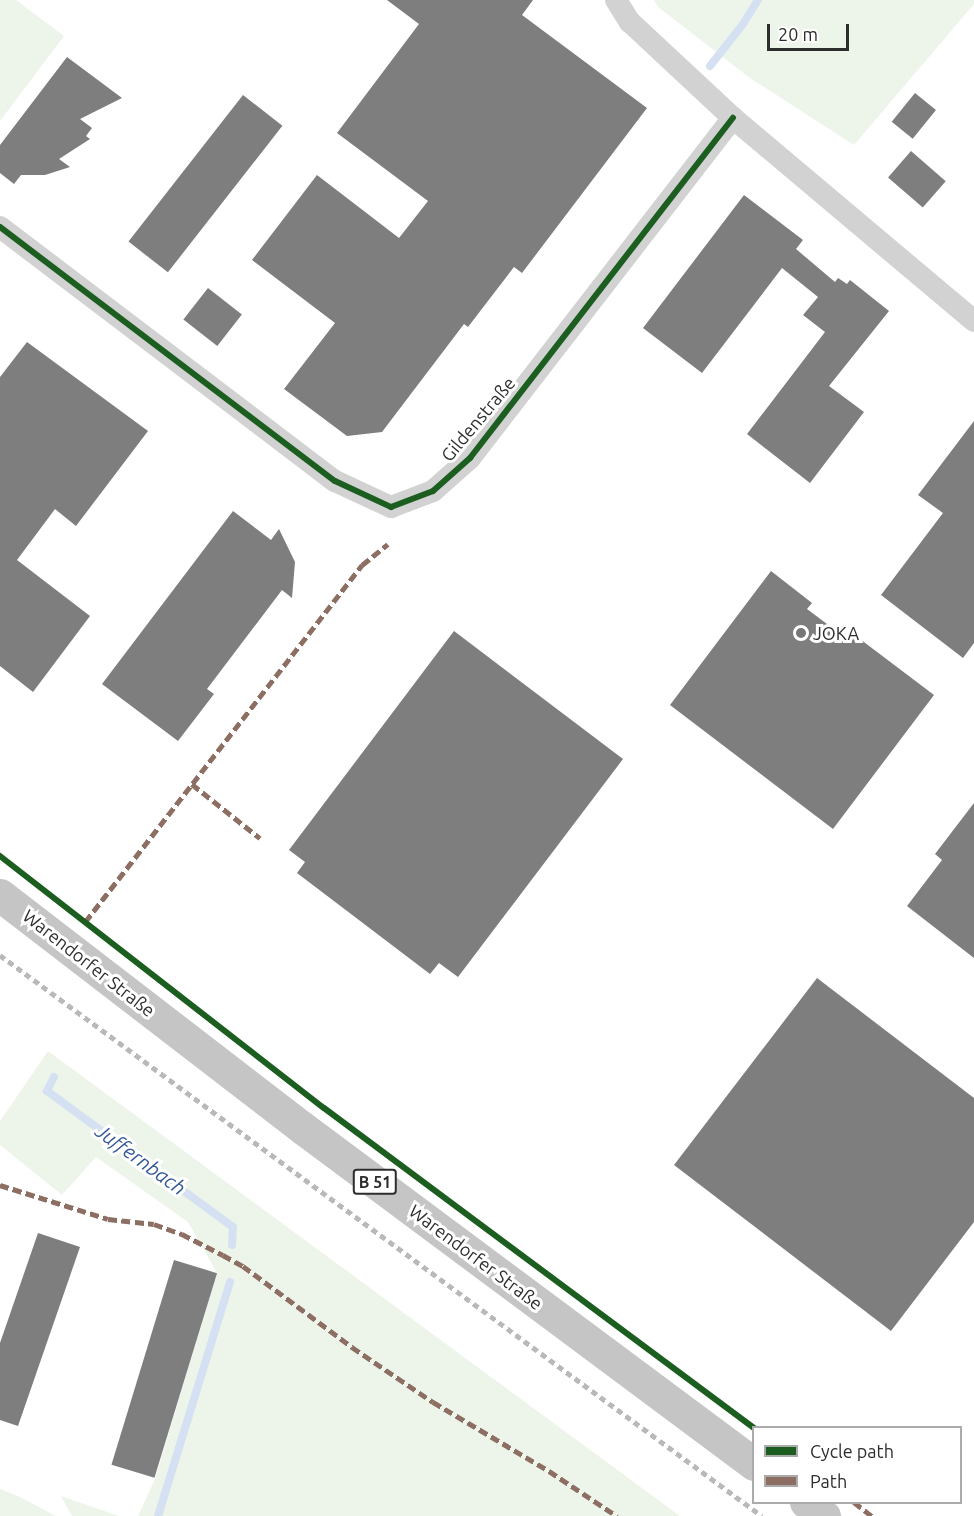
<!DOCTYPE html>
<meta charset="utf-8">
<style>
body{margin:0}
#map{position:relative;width:974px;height:1516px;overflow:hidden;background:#fff;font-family:Ubuntu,sans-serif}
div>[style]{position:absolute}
.green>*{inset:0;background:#edf5ea}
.stream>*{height:8px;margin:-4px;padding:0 4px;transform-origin:4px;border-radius:4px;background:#d5e1f3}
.building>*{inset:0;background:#7e7e7e;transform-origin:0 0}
.street>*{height:22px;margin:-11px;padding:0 11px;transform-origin:11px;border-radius:11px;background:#d2d2d2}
.primary>*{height:33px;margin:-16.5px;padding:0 16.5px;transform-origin:16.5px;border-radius:16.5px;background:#c5c5c5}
.rail>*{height:4.5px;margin-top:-2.25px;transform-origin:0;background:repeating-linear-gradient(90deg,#b9b9b9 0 6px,transparent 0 10.5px)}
.quiet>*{height:4.5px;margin-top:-2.25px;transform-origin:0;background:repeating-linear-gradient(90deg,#8d6e63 0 9px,transparent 0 13.5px)}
.cycleway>*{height:6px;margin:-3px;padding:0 3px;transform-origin:3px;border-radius:3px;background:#1b5e20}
.dots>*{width:16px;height:16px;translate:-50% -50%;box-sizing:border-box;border:3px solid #fff;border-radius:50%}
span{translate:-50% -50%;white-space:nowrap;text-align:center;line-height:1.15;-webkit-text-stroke:6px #fff;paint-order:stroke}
.shield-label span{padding:2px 4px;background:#fff;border:2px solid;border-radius:4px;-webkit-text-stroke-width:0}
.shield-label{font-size:16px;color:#2d2d2d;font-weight:700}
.street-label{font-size:18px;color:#2d2d2d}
.poi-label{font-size:18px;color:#2d2d2d}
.left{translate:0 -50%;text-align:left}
.water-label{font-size:20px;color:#345997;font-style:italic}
.legend{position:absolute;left:752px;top:1426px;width:210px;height:78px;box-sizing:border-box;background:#fff;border:2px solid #ababab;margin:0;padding:8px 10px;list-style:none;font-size:18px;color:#2d2d2d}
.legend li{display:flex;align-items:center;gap:12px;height:30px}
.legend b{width:30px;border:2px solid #ababab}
.scale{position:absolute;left:767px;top:24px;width:82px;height:27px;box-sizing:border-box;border:3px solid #2d2d2d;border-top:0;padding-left:8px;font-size:18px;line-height:21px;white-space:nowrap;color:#2d2d2d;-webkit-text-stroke:4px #fff;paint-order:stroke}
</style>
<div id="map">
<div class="green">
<div style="clip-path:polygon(0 0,16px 0,64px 36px,0 121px)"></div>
<div style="clip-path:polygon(654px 0,974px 0,974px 4px,854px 145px,750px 78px,658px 7px)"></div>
<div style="clip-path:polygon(48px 1051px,680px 1516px,138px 1516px,155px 1479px,217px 1273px,188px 1222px,96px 1157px,62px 1195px,0 1145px,0 1121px)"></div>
<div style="clip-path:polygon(0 1489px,18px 1496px,56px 1516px,0 1516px)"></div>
<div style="clip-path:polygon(61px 1496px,119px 1516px,72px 1516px)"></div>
</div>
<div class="stream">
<div style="left:710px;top:66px;width:53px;rotate:-51.8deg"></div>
<div style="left:743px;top:24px;width:28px;rotate:-58deg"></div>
<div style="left:54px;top:1077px;width:16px;rotate:117deg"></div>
<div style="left:47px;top:1091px;width:230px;rotate:36.2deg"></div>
<div style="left:233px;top:1227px;width:18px;rotate:93deg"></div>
<div style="left:158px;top:1516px;width:245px;rotate:-72.9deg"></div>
</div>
<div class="building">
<div style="clip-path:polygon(387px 0,533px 0,522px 15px,647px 108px,522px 273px,514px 267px,468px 327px,464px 324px,382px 432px,347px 436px,284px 389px,335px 323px,252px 260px,317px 175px,399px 238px,428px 201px,337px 133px,419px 24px)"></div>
<div style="clip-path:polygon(67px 57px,122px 98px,80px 119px,92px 128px,86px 136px,90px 139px,59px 159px,70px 167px,45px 175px,21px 175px,14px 184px,0 173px,0 145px)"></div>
<div style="left:915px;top:93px;width:27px;height:37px;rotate:39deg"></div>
<div style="left:243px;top:95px;width:50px;height:186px;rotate:38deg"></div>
<div style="left:911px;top:151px;width:46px;height:35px;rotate:41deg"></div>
<div style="clip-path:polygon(744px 195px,803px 240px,796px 249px,835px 282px,838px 278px,847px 284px,850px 280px,889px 311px,829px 386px,864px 412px,810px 483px,747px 434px,825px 332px,803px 315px,818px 297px,782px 268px,702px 373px,643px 328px)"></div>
<div style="left:208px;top:288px;width:43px;height:40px;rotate:38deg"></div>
<div style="clip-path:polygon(27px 342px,148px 431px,76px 526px,55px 509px,17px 560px,90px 616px,33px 692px,0 666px,0 377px)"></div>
<div style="clip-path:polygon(974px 421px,974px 643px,963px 658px,881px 595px,943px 513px,918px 495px)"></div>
<div style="clip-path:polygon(233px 511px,271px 540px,279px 529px,295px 562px,292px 598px,282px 590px,207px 689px,214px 694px,178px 741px,102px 684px)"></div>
<div style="clip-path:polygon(771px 571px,812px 603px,807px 609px,847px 639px,852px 633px,934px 695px,833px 829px,670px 705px)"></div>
<div style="clip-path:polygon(454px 631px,623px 759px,458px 977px,439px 963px,430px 974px,297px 873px,305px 862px,289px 850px)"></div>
<div style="clip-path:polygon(974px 803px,974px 958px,907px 906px,942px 860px,935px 854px)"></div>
<div style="clip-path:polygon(817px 978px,974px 1098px,974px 1222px,891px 1331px,674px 1165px)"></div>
<div style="clip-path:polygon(38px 1233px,80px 1247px,18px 1426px,0 1420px,0 1343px)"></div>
<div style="left:174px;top:1260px;width:45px;height:214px;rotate:17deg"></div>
</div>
<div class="street">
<div style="left:616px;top:0;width:26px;rotate:58deg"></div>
<div style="left:630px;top:22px;width:141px;rotate:43deg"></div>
<div style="left:733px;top:118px;width:315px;rotate:40.1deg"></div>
<div style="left:0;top:227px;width:420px;rotate:37.2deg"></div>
<div style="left:335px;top:481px;width:62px;rotate:24.9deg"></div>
<div style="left:391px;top:507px;width:45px;rotate:-20.9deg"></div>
<div style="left:433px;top:491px;width:50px;rotate:-41.7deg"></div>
<div style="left:470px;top:458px;width:430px;rotate:-52.3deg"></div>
</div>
<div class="primary">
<div style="left:0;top:895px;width:384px;rotate:37.6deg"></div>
<div style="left:304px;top:1129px;width:561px;rotate:36.67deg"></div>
<div style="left:806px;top:1502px;width:23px;rotate:38deg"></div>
</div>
<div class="rail">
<div style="left:0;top:955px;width:946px;rotate:36.36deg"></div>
</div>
<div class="quiet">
<div style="left:192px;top:784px;width:87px;rotate:38.5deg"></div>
<div style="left:85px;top:922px;width:452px;rotate:-52.2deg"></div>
<div style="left:362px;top:565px;width:33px;rotate:-39deg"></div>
<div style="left:0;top:1185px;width:113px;rotate:17.5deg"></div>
<div style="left:108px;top:1219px;width:46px;rotate:6.2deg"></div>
<div style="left:154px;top:1224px;width:30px;rotate:20deg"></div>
<div style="left:182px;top:1234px;width:46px;rotate:27.1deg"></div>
<div style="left:223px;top:1255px;width:23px;rotate:29deg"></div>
<div style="left:243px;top:1266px;width:136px;rotate:36.6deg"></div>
<div style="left:352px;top:1347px;width:98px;rotate:34.2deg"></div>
<div style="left:433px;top:1402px;width:135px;rotate:30.7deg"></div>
<div style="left:549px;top:1471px;width:82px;rotate:33.5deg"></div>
<div style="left:854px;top:1502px;width:23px;rotate:38deg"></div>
</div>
<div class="cycleway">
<div style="left:0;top:227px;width:420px;rotate:37.2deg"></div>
<div style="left:335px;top:481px;width:62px;rotate:24.9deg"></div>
<div style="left:391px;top:507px;width:45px;rotate:-20.9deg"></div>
<div style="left:433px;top:491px;width:50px;rotate:-41.7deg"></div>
<div style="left:470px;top:458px;width:430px;rotate:-52.3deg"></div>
<div style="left:0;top:856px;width:410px;rotate:37.9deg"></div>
<div style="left:324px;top:1108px;width:536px;rotate:36.66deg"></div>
</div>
<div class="dots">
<div style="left:801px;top:633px;background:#767676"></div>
</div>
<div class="shield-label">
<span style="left:375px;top:1182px">B 51</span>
</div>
<div class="street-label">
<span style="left:478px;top:419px;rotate:-50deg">Gildenstraße</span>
<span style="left:89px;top:963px;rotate:38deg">Warendorfer Straße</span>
<span style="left:476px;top:1257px;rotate:37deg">Warendorfer Straße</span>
</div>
<div class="poi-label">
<span class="left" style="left:813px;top:633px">JOKA</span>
</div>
<div class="water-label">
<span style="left:141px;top:1159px;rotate:36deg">Juffernbach</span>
</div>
<ul class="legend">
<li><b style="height:8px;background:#1b5e20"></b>Cycle path</li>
<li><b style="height:8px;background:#8d6e63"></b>Path</li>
</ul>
<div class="scale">20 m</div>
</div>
